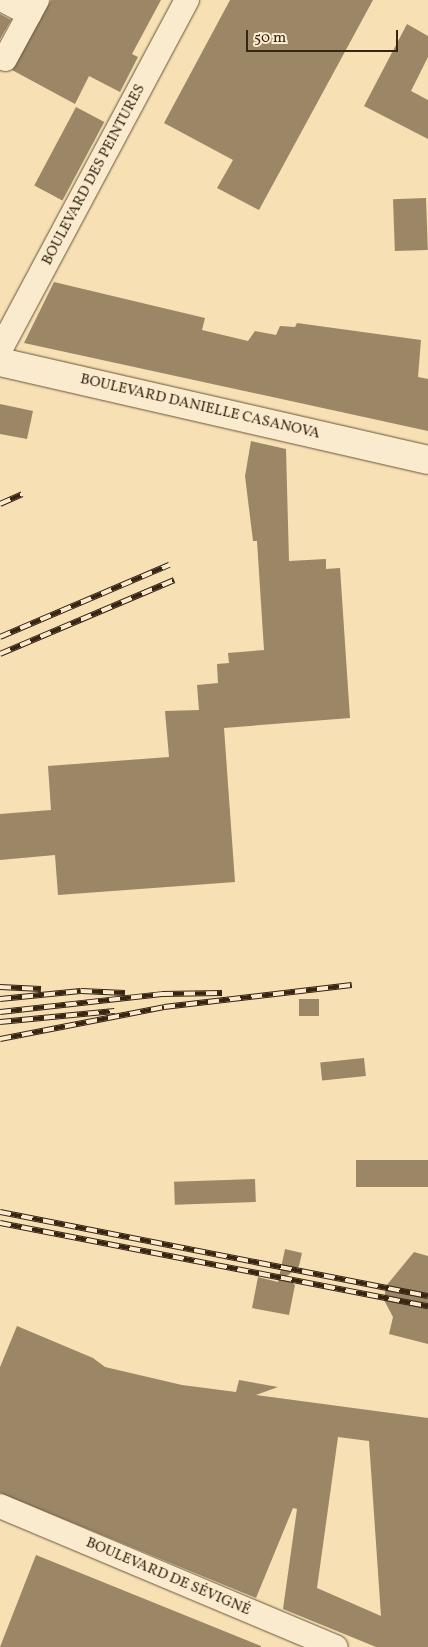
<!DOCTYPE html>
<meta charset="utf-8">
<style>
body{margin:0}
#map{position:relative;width:428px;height:1647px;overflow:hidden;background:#f7e0b3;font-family:Vollkorn,serif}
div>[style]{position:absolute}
.building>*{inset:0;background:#9b8666;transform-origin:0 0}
.roads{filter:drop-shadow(0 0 1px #68533b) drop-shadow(0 0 1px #68533b)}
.minor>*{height:24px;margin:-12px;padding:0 12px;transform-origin:12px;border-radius:12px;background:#faebce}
.tertiary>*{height:28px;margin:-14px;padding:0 14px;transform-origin:14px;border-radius:14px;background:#faebce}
.rail>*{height:5.5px;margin-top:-2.75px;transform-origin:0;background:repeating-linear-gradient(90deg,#faebce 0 11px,#382413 0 22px);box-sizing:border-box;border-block:1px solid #382413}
span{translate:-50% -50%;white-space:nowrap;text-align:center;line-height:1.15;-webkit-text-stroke:4px #faebce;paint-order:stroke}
.street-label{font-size:15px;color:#382413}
.scale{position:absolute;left:246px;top:30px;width:152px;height:22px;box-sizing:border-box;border:2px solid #382413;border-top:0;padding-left:6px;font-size:15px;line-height:18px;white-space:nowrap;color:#382413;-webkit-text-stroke:4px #faebce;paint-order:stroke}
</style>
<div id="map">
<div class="building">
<div style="clip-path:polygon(51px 0,161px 0,132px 54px,138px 57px,120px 92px,89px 76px,75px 104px,12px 70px)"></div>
<div style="clip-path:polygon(230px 0,373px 0,259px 210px,217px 188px,233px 160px,164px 123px)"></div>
<div style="clip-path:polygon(0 14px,11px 20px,0 39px)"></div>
<div style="clip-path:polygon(407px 24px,428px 36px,428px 57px,411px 91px,428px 100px,428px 139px,364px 106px)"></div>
<div style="left:76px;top:107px;width:32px;height:89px;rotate:28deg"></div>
<div style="left:426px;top:198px;width:52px;height:33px;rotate:88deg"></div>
<div style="clip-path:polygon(54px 282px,205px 318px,202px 330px,248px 341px,255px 331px,276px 335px,280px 326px,295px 327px,297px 323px,421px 340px,418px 377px,428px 379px,428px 431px,24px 343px)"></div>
<div style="clip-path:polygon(0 404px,33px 411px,27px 439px,0 434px)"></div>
<div style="clip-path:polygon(251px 441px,286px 449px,289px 561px,326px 559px,326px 569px,340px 568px,350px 718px,224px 728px,235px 882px,58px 895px,55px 855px,0 860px,0 814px,51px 810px,48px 766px,169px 757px,165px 711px,199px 710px,197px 685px,218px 683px,217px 664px,229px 663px,228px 653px,264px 650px,257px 541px,253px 541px,245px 476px)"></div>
<div style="left:299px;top:999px;width:20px;height:17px"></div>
<div style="left:364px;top:1058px;width:18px;height:44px;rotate:84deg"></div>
<div style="left:428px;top:1160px;width:27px;height:72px;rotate:90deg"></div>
<div style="left:255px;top:1179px;width:23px;height:81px;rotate:88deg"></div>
<div style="clip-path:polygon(285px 1249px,302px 1253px,299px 1266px,286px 1277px,295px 1285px,289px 1315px,252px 1308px,258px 1277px,278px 1282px)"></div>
<div style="clip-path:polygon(414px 1252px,428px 1256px,428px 1344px,389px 1334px,393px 1317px,384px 1300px,386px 1286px)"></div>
<div style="clip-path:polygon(evenodd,17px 1326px,93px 1358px,105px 1367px,182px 1385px,236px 1392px,239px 1380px,278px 1387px,256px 1395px,428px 1418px,428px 1647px,376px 1647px,283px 1609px,297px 1509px,293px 1508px,256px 1598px,0 1493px,0 1367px,17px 1326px,338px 1437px,369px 1441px,381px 1616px,317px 1588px,338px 1437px)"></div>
<div style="clip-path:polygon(36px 1555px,261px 1646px,261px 1647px,0 1647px)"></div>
</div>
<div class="roads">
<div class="minor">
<div style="left:3px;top:0;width:30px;rotate:28deg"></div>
<div style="left:5px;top:59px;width:67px;rotate:-61.5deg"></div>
<div style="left:0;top:350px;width:397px;rotate:-61.9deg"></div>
<div style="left:0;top:1506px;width:364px;rotate:22.8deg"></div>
</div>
<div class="tertiary">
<div style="left:0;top:362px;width:439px;rotate:12.9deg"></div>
</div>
</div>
<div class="rail">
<div style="left:0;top:504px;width:24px;rotate:-24deg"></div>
<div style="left:0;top:637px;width:184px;rotate:-23.1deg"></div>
<div style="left:0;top:654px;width:189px;rotate:-23deg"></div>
<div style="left:0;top:987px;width:41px;rotate:2.8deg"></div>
<div style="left:0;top:999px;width:81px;rotate:-5.6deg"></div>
<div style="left:81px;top:991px;width:44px;rotate:2.6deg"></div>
<div style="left:0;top:1012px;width:163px;rotate:-6.3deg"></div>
<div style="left:162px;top:994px;width:60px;rotate:-1deg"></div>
<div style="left:0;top:1022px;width:115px;rotate:-5.5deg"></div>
<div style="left:0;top:1039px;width:167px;rotate:-11deg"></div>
<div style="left:164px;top:1007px;width:189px;rotate:-6.7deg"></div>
<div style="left:0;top:1212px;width:436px;rotate:11.1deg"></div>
<div style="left:0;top:1223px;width:436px;rotate:11deg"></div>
</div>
<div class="street-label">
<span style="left:94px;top:175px;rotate:-62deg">BOULEVARD DES PEINTURES</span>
<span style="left:200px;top:407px;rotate:13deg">BOULEVARD DANIELLE CASANOVA</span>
<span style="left:168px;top:1577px;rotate:23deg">BOULEVARD DE SÉVIGNÉ</span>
</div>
<div class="scale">50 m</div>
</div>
